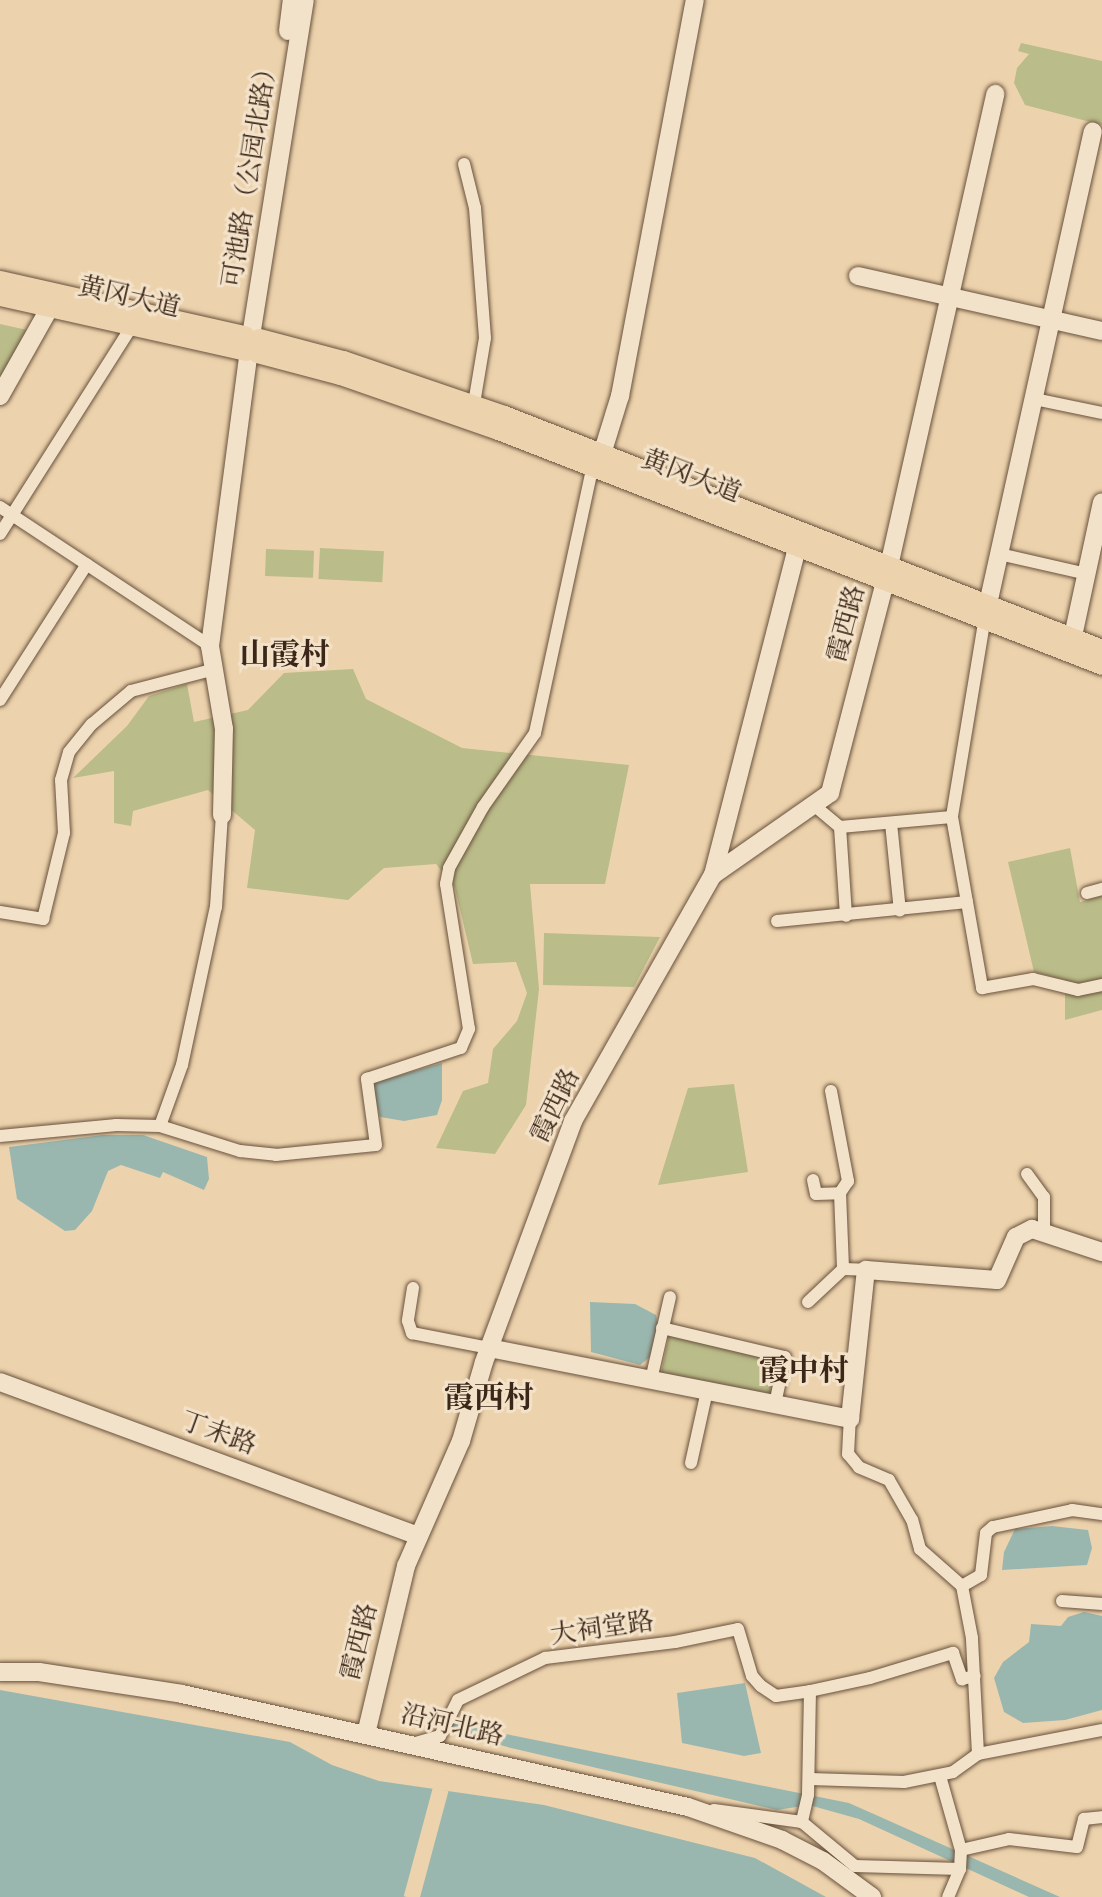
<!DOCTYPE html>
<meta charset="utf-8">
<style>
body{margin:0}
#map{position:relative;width:1102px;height:1897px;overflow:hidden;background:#edd3ad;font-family:"IM FELL DW Pica","Noto Serif SC",serif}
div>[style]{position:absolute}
.green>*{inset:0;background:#babc89;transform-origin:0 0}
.water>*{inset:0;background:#9ab7af}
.pier>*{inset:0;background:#edd3ad;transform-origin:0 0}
.roads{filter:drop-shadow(0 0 2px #68513c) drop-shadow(0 0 2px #68513c)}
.street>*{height:12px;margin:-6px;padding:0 6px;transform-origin:6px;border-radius:6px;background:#f3e2ca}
.secondary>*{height:18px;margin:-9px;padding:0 9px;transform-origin:9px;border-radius:9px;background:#f3e2ca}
.primary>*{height:19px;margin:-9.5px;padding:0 9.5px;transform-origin:9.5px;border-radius:9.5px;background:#edd3ad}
span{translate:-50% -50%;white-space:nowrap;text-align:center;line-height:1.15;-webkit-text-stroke:6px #f3e2ca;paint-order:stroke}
.street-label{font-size:26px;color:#3c2617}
.quarter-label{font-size:30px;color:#3c2617;font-weight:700}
</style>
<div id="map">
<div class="green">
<div style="clip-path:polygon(1021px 43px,1102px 61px,1102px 125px,1025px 105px,1014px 83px,1017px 68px,1029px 54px,1018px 51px)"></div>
<div style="clip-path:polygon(0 324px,27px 330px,0 380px)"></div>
<div style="left:320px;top:548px;width:64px;height:31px;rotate:3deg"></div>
<div style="left:266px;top:549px;width:48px;height:27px;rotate:2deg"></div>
<div style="clip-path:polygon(353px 669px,366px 699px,462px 748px,629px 765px,605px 884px,530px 884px,539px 989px,526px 1105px,495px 1154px,436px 1148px,463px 1091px,488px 1083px,493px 1049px,517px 1021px,527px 993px,516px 962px,473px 964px,455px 888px,436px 864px,384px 868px,348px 900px,247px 888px,255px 830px,208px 790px,133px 811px,131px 826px,114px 823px,114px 771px,73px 778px,127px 726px,149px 696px,187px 684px,194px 722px,248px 710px,284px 673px)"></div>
<div style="clip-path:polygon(1070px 848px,1080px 902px,1102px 896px,1102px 1010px,1065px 1020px,1065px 980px,1034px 972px,1008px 862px)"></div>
<div style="clip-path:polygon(544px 933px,660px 937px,634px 987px,543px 985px)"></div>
<div style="clip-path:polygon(734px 1084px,748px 1172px,658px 1185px,688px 1088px)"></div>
<div style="left:669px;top:1336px;width:115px;height:40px;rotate:12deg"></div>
</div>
<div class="water">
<div style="clip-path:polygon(442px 1063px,442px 1100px,437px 1115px,404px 1121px,380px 1117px,373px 1087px,377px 1082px)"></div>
<div style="clip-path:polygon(103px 1135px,143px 1135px,207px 1157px,209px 1179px,204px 1190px,163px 1172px,160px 1178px,121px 1165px,108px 1171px,92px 1211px,75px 1230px,65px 1231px,17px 1199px,9px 1147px)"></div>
<div style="clip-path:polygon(590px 1302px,635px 1304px,656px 1315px,659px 1330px,655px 1353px,640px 1365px,591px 1352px)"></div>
<div style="clip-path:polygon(1052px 1526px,1088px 1530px,1092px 1548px,1087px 1565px,1002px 1570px,1004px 1552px,1015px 1529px)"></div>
<div style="clip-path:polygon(1084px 1612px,1102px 1616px,1102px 1710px,1065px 1720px,1023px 1723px,1004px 1712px,994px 1678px,1003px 1662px,1029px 1642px,1031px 1624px,1061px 1626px,1068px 1617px)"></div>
<div style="clip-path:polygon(745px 1683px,761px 1753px,744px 1756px,682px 1743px,677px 1693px)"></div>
<div style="clip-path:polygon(0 1690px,290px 1742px,332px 1765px,379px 1781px,544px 1805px,755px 1858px,826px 1897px,0 1897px)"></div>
<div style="clip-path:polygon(406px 1709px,476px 1728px,849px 1803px,1060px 1897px,1029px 1897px,859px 1819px,809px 1805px,777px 1810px,511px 1748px,404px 1717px)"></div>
</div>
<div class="pier">
<div style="left:433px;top:1787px;width:16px;height:113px;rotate:15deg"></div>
</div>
<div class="roads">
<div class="street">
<div style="left:464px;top:164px;width:45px;rotate:76deg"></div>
<div style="left:475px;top:208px;width:130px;rotate:85.6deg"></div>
<div style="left:485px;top:338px;width:67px;rotate:99.5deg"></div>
<div style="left:1035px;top:399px;width:68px;rotate:11.8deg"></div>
<div style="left:0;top:507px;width:252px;rotate:33.5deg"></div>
<div style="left:0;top:534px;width:246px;rotate:-57.6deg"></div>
<div style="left:999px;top:554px;width:90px;rotate:12.8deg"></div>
<div style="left:984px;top:623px;width:197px;rotate:99.4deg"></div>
<div style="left:952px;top:817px;width:174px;rotate:80deg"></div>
<div style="left:982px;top:988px;width:52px;rotate:-10deg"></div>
<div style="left:1033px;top:979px;width:46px;rotate:13.7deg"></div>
<div style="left:1078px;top:990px;width:25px;rotate:-12deg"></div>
<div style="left:0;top:700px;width:161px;rotate:-57.4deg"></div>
<div style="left:816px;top:807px;width:31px;rotate:40deg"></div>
<div style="left:840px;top:827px;width:112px;rotate:-5.1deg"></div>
<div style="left:891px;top:823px;width:88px;rotate:84.2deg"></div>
<div style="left:840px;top:827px;width:89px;rotate:86.1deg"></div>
<div style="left:1087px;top:893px;width:16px;rotate:-15deg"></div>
<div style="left:0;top:912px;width:44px;rotate:9.2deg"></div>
<div style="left:43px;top:919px;width:89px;rotate:-76.3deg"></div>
<div style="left:64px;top:833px;width:53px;rotate:-93.2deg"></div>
<div style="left:61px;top:780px;width:29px;rotate:-74deg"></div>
<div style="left:69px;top:752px;width:36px;rotate:-51deg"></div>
<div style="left:92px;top:724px;width:51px;rotate:-40.2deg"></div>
<div style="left:131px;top:691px;width:83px;rotate:-14.7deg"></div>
<div style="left:777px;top:921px;width:191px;rotate:-5.7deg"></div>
<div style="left:831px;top:1091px;width:92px;rotate:79.3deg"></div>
<div style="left:848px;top:1181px;width:14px;rotate:124deg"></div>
<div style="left:840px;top:1193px;width:76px;rotate:87.7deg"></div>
<div style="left:843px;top:1269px;width:23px;rotate:2deg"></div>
<div style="left:160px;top:1126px;width:65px;rotate:-70.2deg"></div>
<div style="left:182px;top:1065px;width:162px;rotate:-77.9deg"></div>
<div style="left:216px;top:907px;width:92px;rotate:-86.3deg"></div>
<div style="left:0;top:1136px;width:117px;rotate:-5.4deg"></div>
<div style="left:116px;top:1125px;width:44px;rotate:1.3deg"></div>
<div style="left:160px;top:1126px;width:84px;rotate:17.4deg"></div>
<div style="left:240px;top:1151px;width:36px;rotate:6deg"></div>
<div style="left:276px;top:1155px;width:100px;rotate:-5.7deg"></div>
<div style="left:376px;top:1145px;width:67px;rotate:-97.8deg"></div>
<div style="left:367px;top:1079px;width:99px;rotate:-18.3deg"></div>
<div style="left:461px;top:1048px;width:21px;rotate:-67deg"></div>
<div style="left:469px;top:1029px;width:147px;rotate:-99deg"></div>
<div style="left:446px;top:884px;width:16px;rotate:-79deg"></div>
<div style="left:449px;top:868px;width:70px;rotate:-60.9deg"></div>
<div style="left:483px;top:807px;width:90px;rotate:-54.9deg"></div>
<div style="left:535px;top:733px;width:269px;rotate:-77.8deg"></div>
<div style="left:1027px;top:1174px;width:29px;rotate:54deg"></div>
<div style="left:1044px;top:1197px;width:36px;rotate:90deg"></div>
<div style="left:813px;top:1180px;width:14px;rotate:78deg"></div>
<div style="left:816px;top:1194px;width:24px;rotate:-2deg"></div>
<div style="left:413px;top:1288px;width:33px;rotate:99deg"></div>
<div style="left:408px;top:1321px;width:13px;rotate:72deg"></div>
<div style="left:412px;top:1333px;width:78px;rotate:11deg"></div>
<div style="left:808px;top:1302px;width:48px;rotate:-43.3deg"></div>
<div style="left:662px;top:1328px;width:126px;rotate:13.3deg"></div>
<div style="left:785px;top:1357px;width:48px;rotate:102deg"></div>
<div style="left:651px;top:1380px;width:85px;rotate:-77.1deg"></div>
<div style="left:691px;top:1463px;width:74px;rotate:-77.5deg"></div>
<div style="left:962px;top:1586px;width:22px;rotate:-30deg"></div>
<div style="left:981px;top:1575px;width:42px;rotate:-83.2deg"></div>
<div style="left:986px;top:1533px;width:9px;rotate:-41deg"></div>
<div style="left:993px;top:1527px;width:81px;rotate:-12.1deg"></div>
<div style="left:1072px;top:1510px;width:30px;rotate:8deg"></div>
<div style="left:1062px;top:1601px;width:40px;rotate:4.3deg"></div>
<div style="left:810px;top:1691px;width:61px;rotate:-12.2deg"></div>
<div style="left:870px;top:1678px;width:87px;rotate:-16.8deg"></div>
<div style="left:953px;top:1653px;width:28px;rotate:71deg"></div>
<div style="left:962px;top:1679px;width:13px;rotate:-13deg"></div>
<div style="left:412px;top:1744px;width:29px;rotate:-16deg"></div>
<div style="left:440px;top:1736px;width:40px;rotate:-63.4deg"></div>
<div style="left:458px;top:1700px;width:97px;rotate:-25.8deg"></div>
<div style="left:545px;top:1658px;width:131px;rotate:-7deg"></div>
<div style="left:675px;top:1642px;width:64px;rotate:-11.7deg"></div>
<div style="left:738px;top:1629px;width:49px;rotate:73.4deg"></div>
<div style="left:752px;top:1676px;width:13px;rotate:48deg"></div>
<div style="left:761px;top:1686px;width:18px;rotate:34deg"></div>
<div style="left:776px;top:1696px;width:34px;rotate:-8deg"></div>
<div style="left:810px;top:1691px;width:104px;rotate:91.1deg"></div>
<div style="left:808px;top:1795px;width:28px;rotate:103deg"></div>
<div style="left:802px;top:1822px;width:89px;rotate:-172.2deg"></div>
<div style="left:978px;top:1754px;width:126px;rotate:-11deg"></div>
<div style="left:940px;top:1776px;width:77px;rotate:74.2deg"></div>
<div style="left:961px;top:1850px;width:19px;rotate:93deg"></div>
<div style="left:960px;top:1869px;width:30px;rotate:113deg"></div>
<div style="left:810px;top:1779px;width:94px;rotate:1.8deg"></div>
<div style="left:904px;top:1782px;width:50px;rotate:-11.5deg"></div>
<div style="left:953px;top:1772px;width:31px;rotate:-36deg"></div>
<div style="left:978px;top:1754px;width:116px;rotate:-93deg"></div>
<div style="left:972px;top:1638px;width:53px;rotate:-100.9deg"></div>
<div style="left:962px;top:1586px;width:56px;rotate:-138.6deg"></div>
<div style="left:920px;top:1549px;width:30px;rotate:-105deg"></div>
<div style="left:912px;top:1520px;width:46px;rotate:-119.9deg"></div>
<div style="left:889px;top:1480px;width:33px;rotate:-157deg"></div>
<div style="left:859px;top:1467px;width:17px;rotate:-130deg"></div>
<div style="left:848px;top:1454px;width:35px;rotate:-87deg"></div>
<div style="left:802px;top:1822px;width:69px;rotate:39.7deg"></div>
<div style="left:855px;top:1866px;width:105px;rotate:1.6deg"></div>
<div style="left:961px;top:1850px;width:49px;rotate:-12.9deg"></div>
<div style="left:1009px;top:1839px;width:68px;rotate:6.7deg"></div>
<div style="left:1077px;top:1847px;width:29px;rotate:-76deg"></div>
<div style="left:1084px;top:1819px;width:18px;rotate:-6deg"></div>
</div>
<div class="secondary">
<div style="left:288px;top:31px;width:31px;rotate:-83deg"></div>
<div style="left:858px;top:276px;width:250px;rotate:12.7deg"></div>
<div style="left:0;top:396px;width:100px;rotate:-60.6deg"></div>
<div style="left:602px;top:454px;width:61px;rotate:-72.8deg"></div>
<div style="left:620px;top:396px;width:403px;rotate:-79.3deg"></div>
<div style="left:988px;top:604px;width:484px;rotate:-77.5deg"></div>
<div style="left:1070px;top:650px;width:151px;rotate:-77.8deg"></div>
<div style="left:222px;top:815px;width:86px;rotate:-88.7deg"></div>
<div style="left:224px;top:729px;width:84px;rotate:-99.6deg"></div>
<div style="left:210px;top:646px;width:313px;rotate:-82.5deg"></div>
<div style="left:251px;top:336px;width:340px;rotate:-80.9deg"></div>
<div style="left:713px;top:875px;width:338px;rotate:-75.6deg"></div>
<div style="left:489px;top:1348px;width:368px;rotate:11.1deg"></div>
<div style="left:850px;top:1419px;width:150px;rotate:-83.9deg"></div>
<div style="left:866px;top:1270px;width:131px;rotate:4.4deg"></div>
<div style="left:997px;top:1280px;width:47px;rotate:-66.2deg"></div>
<div style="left:1016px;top:1237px;width:18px;rotate:-27deg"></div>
<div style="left:1032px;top:1229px;width:74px;rotate:18.2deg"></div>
<div style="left:0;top:1382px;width:446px;rotate:20.2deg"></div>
<div style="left:0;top:1672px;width:39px"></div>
<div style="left:39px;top:1672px;width:145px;rotate:8.7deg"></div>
<div style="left:182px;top:1694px;width:518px;rotate:12.59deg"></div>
<div style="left:688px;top:1807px;width:100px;rotate:19.3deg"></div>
<div style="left:782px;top:1840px;width:46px;rotate:27.1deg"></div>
<div style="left:823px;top:1861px;width:61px;rotate:36.3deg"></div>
<div style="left:366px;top:1734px;width:173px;rotate:-76.6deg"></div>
<div style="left:406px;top:1566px;width:137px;rotate:-66.3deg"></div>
<div style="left:461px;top:1441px;width:82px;rotate:-73.8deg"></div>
<div style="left:484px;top:1362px;width:257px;rotate:-69.7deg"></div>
<div style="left:573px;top:1121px;width:283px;rotate:-60.4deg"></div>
<div style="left:713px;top:875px;width:143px;rotate:-35deg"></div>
<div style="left:830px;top:793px;width:235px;rotate:-75.4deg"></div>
<div style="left:889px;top:566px;width:484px;rotate:-77.3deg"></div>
</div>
<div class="primary">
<div style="left:0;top:280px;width:251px;rotate:12.7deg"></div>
<div style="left:0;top:296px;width:252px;rotate:12.6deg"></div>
<div style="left:259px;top:338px;width:87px;rotate:14.7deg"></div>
<div style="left:343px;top:360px;width:170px;rotate:18.9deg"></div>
<div style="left:504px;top:415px;width:642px;rotate:21.37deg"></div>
<div style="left:257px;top:353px;width:86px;rotate:14.8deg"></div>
<div style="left:340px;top:375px;width:167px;rotate:19.2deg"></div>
<div style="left:498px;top:430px;width:648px;rotate:21.26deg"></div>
</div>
</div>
<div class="street-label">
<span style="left:251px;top:172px;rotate:-81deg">可池路（公园北路）</span>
<span style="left:129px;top:298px;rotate:13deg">黄冈大道</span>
<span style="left:691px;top:477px;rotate:21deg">黄冈大道</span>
<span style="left:847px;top:624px;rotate:-75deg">霞西路</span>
<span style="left:556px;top:1106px;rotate:-64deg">霞西路</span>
<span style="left:218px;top:1434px;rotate:20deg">丁未路</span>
<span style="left:602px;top:1629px;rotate:-8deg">大祠堂路</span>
<span style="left:360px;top:1642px;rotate:-76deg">霞西路</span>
<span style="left:452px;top:1726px;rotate:13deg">沿河北路</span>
</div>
<div class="quarter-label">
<span style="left:285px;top:656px">山霞村</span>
<span style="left:804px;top:1372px">霞中村</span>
<span style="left:489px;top:1399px">霞西村</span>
</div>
</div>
